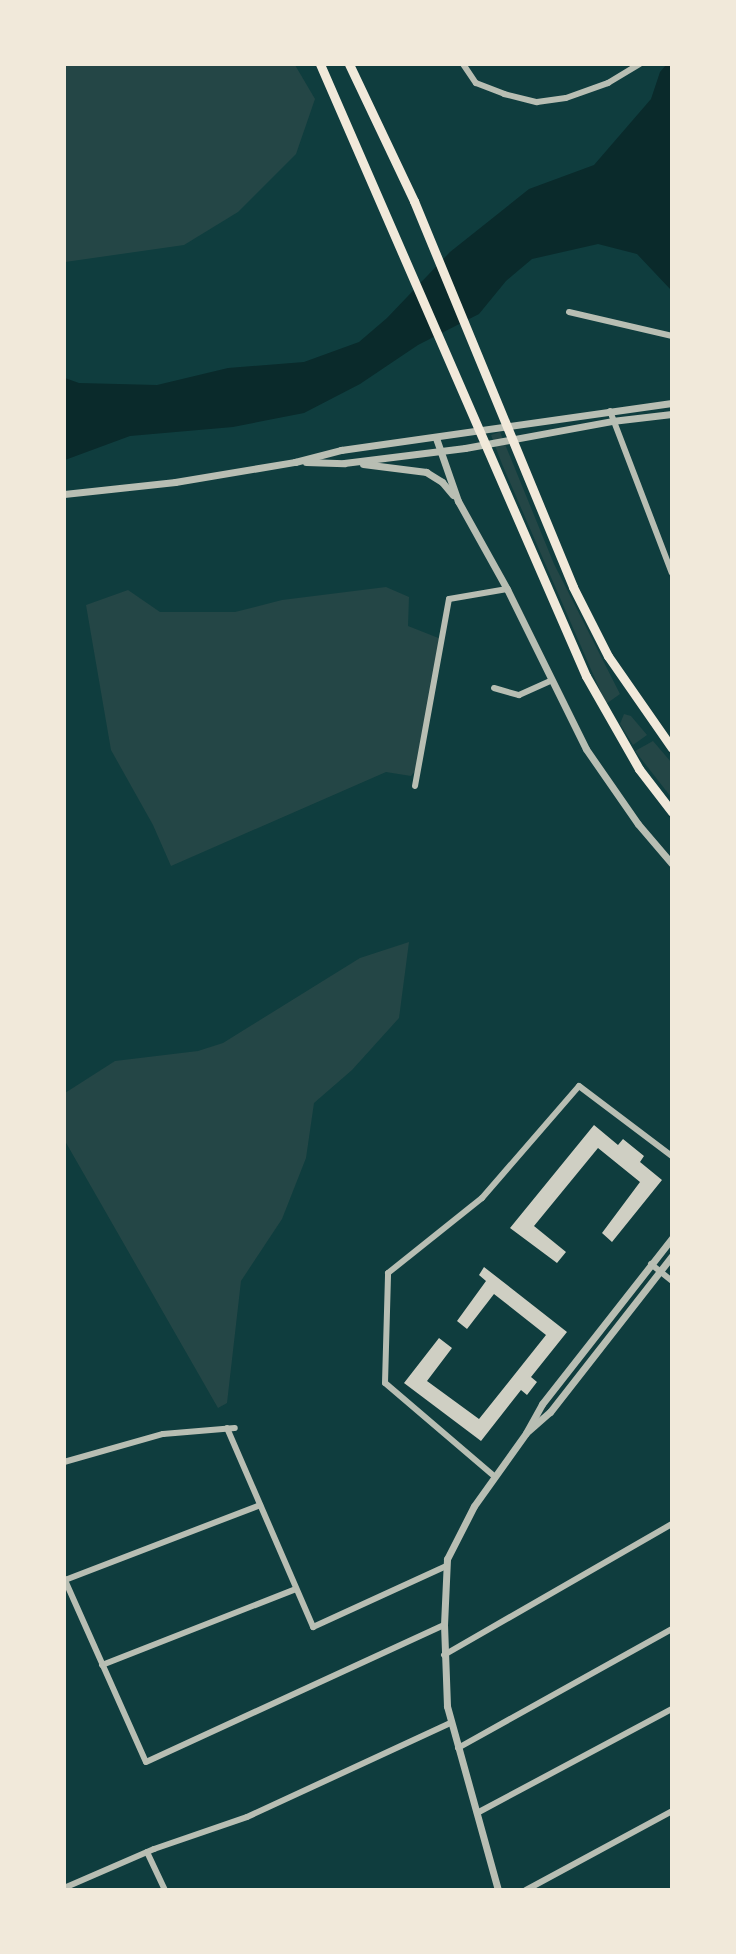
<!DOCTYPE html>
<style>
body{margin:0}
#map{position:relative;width:736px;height:1954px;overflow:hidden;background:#0f3d3e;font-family:Arial,sans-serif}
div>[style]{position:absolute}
.green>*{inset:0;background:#244646}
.water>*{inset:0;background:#0a2a2b}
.building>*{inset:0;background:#cfcfc3}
.minor>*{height:6px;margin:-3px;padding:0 3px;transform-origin:3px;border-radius:3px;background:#b8beb3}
.tertiary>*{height:7px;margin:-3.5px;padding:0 3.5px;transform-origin:3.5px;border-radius:3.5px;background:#b8beb3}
.primary>*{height:9px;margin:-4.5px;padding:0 4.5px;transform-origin:4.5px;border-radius:4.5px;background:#f1e9da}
span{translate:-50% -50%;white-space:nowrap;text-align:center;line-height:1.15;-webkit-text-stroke:5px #f1e9da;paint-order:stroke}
.frame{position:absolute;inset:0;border:66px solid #f1e9da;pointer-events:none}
</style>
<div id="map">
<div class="green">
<div style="clip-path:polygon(64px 65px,295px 65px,315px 99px,296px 154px,238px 212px,184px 245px,65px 262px)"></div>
<div style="clip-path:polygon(500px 432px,554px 564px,620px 694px,606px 704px,502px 464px,491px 435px)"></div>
<div style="clip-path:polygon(386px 587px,409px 597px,408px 626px,441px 639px,422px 763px,411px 776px,386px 772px,171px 866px,153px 825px,111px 750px,86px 605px,128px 590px,160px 612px,235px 612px,282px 600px)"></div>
<div style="clip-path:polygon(624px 714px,631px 716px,647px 735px,633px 745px,620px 724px)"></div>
<div style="clip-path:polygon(653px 741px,671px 762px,671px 797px,635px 751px)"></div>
<div style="clip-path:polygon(409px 942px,399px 1018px,352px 1070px,314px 1103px,306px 1158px,282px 1219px,241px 1281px,227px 1403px,218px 1408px,65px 1141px,65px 1093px,115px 1061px,198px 1051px,223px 1043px,360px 958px)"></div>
</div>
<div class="water">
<div style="clip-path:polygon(666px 65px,671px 65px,671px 290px,637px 254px,598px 244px,532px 259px,506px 281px,479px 314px,418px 345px,360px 384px,304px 413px,233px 427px,130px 436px,65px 460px,65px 378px,79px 383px,157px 385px,228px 368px,304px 362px,359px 342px,387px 318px,450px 252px,529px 189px,594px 165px,651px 99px,660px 72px)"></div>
</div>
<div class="building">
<div style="clip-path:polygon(594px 1125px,618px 1145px,623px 1139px,644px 1156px,640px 1162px,662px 1180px,612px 1242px,602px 1233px,640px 1182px,598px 1148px,534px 1226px,566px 1252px,557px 1263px,510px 1228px)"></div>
<div style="clip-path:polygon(484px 1267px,567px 1332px,531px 1377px,537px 1382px,527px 1395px,521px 1390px,481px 1441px,404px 1383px,439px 1338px,452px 1348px,427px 1381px,479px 1419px,546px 1335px,494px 1294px,467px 1329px,457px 1321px,486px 1281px,479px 1275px)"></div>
</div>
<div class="minor">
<div style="left:463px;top:64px;width:23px;rotate:56deg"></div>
<div style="left:476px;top:83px;width:30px;rotate:21deg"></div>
<div style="left:504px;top:94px;width:34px;rotate:14deg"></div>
<div style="left:537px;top:102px;width:29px;rotate:-8deg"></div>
<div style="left:566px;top:98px;width:45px;rotate:-19.7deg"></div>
<div style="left:608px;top:83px;width:37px;rotate:-31deg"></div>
<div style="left:569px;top:312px;width:106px;rotate:13.1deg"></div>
<div style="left:610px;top:411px;width:173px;rotate:69.1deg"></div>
<div style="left:494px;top:688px;width:26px;rotate:16deg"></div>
<div style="left:519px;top:695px;width:36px;rotate:-24deg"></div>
<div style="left:415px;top:786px;width:190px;rotate:-79.7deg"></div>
<div style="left:449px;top:599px;width:59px;rotate:-9.8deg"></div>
<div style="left:651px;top:1264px;width:27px;rotate:39deg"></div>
<div style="left:227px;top:1428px;width:217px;rotate:66.6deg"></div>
<div style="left:313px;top:1627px;width:146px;rotate:-24.6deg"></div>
<div style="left:64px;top:1462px;width:103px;rotate:-15.8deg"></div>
<div style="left:163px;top:1434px;width:72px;rotate:-4.8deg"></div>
<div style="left:494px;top:1476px;width:143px;rotate:-139.5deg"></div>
<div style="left:385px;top:1383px;width:110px;rotate:-88.4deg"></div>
<div style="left:388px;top:1273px;width:120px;rotate:-38.6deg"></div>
<div style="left:482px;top:1198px;width:148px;rotate:-49.1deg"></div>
<div style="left:579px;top:1086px;width:116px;rotate:37deg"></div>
<div style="left:64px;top:1578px;width:201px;rotate:66deg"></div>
<div style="left:146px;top:1762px;width:328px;rotate:-24.7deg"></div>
<div style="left:65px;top:1580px;width:209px;rotate:-21deg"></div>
<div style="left:444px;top:1655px;width:263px;rotate:-29.9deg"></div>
<div style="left:102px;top:1665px;width:208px;rotate:-21.4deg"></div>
<div style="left:458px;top:1748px;width:245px;rotate:-29.1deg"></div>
<div style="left:477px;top:1813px;width:221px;rotate:-28.1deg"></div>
<div style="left:147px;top:1852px;width:42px;rotate:64.7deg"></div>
<div style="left:64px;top:1888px;width:98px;rotate:-23.4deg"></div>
<div style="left:154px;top:1849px;width:98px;rotate:-19deg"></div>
<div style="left:247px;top:1817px;width:224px;rotate:-24.8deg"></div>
<div style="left:526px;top:1890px;width:166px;rotate:-28.4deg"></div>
</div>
<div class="tertiary">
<div style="left:436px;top:438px;width:67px;rotate:70.8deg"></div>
<div style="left:458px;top:501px;width:101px;rotate:60.9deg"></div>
<div style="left:507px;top:589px;width:178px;rotate:63.7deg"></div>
<div style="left:586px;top:749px;width:91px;rotate:55.3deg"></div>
<div style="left:638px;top:824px;width:52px;rotate:49.6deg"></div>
<div style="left:306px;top:462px;width:38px;rotate:2deg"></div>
<div style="left:344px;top:463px;width:122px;rotate:-7.1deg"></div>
<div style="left:465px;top:448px;width:149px;rotate:-10.4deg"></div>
<div style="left:612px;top:421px;width:60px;rotate:-6.7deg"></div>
<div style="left:363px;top:464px;width:64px;rotate:7.2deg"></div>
<div style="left:426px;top:472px;width:19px;rotate:32deg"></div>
<div style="left:442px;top:482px;width:17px;rotate:50deg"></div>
<div style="left:64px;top:494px;width:112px;rotate:-6.2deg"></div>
<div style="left:175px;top:482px;width:122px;rotate:-9.5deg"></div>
<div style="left:295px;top:462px;width:48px;rotate:-14.6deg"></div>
<div style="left:341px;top:450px;width:334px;rotate:-8.1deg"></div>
<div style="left:528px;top:1431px;width:29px;rotate:-41deg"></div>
<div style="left:550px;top:1412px;width:198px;rotate:-52deg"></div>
<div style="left:498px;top:1890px;width:191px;rotate:-105.5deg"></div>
<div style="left:447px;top:1706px;width:81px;rotate:-92.1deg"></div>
<div style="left:444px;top:1625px;width:66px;rotate:-87.4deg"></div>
<div style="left:447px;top:1559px;width:59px;rotate:-63deg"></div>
<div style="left:474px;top:1506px;width:90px;rotate:-54.5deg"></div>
<div style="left:526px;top:1433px;width:33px;rotate:-61deg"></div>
<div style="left:542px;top:1404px;width:211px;rotate:-51.9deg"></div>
</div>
<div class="primary">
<div style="left:320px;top:64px;width:667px;rotate:66.51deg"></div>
<div style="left:586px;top:676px;width:107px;rotate:60.3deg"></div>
<div style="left:639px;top:769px;width:54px;rotate:52.5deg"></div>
<div style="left:349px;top:64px;width:152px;rotate:64.6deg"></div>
<div style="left:414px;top:201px;width:417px;rotate:67.6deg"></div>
<div style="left:573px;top:587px;width:77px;rotate:63.1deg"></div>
<div style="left:608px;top:656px;width:112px;rotate:55.2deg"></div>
</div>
<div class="frame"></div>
</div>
